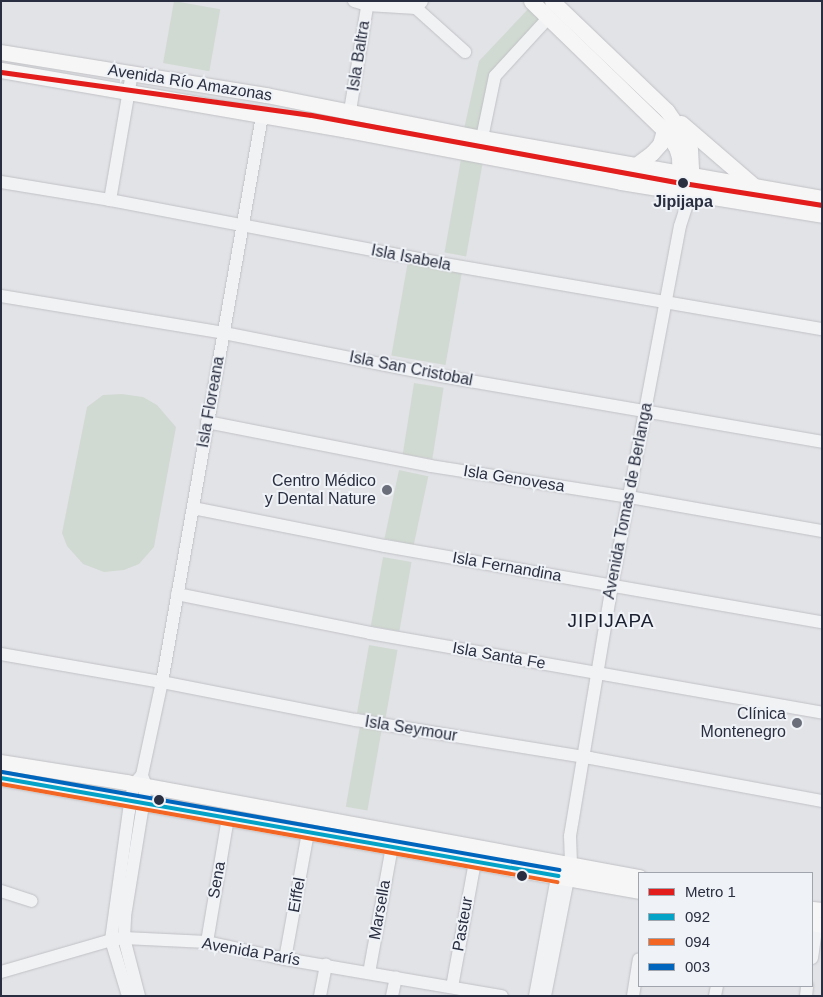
<!DOCTYPE html>
<meta charset="utf-8">
<style>
body{margin:0}
#map{position:relative;width:823px;height:997px;overflow:hidden;background:#e2e3e7;font-family:Helvetica,sans-serif}
div>[style]{position:absolute}
.green>*{inset:0;background:#d1dad2;transform-origin:0 0}
.roads{filter:drop-shadow(0 0 1px #c0c1c5) drop-shadow(0 0 1px #c0c1c5)}
.minor>*{height:12px;margin:-6px;padding:0 6px;transform-origin:6px;border-radius:6px;background:#f1f2f4}
.major>*{height:15px;margin:-7.5px;padding:0 7.5px;transform-origin:7.5px;border-radius:7.5px;background:#f6f6f6}
.bus-1>*{height:4px;margin:-2px;padding:0 2px;transform-origin:2px;border-radius:2px;background:#02a3c7}
.bus-2>*{height:4px;margin:-2px;padding:0 2px;transform-origin:2px;border-radius:2px;background:#f26522}
.bus-3>*{height:4px;margin:-2px;padding:0 2px;transform-origin:2px;border-radius:2px;background:#0065bd}
.metro-1>*{height:5px;margin:-2.5px;padding:0 2.5px;transform-origin:2.5px;border-radius:2.5px;background:#e31d1b}
.dots>*{width:14px;height:14px;translate:-50% -50%;box-sizing:border-box;border:2px solid #eff2f6;border-radius:50%}
span{translate:-50% -50%;white-space:nowrap;text-align:center;line-height:1.15;-webkit-text-stroke:4px #eff2f6;paint-order:stroke}
.street-label{font-size:16px;color:#292e40}
.stop-label{font-size:16px;color:#292e40;font-weight:700}
.poi-label{font-size:16px;color:#292e40}
.right{translate:-100% -50%;text-align:right}
.quarter-label{font-size:19px;color:#1b2031;letter-spacing:1px}
.frame{position:absolute;inset:0;border:2px solid #292e40;pointer-events:none}
.legend{position:absolute;left:638px;top:872px;width:175px;height:115px;box-sizing:border-box;background:#eff2f6;border:1px solid #a0a4ad;margin:0;padding:6px 9px;list-style:none;font-size:15px;color:#292e40}
.legend li{display:flex;align-items:center;gap:10px;height:25px}
.legend b{width:25px;border:1px solid #a0a4ad}
</style>
<div id="map">
<div class="green">
<div style="left:174px;top:1px;width:47px;height:63px;rotate:10deg"></div>
<div style="clip-path:polygon(529px 8px,546px 25px,501px 75px,487px 133px,464px 129px,479px 61px)"></div>
<div style="left:461px;top:159px;width:22px;height:95px;rotate:10deg"></div>
<div style="left:408px;top:261px;width:55px;height:96px;rotate:10deg"></div>
<div style="left:414px;top:383px;width:30px;height:72px;rotate:9deg"></div>
<div style="clip-path:polygon(122px 394px,143px 397px,157px 405px,176px 427px,154px 547px,139px 564px,124px 570px,104px 572px,83px 564px,67px 546px,62px 533px,87px 407px,103px 395px)"></div>
<div style="left:399px;top:470px;width:30px;height:70px;rotate:12deg"></div>
<div style="left:383px;top:557px;width:29px;height:70px;rotate:10deg"></div>
<div style="left:369px;top:645px;width:29px;height:69px;rotate:10deg"></div>
<div style="left:360px;top:726px;width:22px;height:82px;rotate:10deg"></div>
</div>
<div class="roads">
<div class="minor">
<div style="left:354px;top:1px;width:14px;rotate:17deg"></div>
<div style="left:367px;top:5px;width:49px;rotate:3.5deg"></div>
<div style="left:416px;top:8px;width:9px;rotate:-49deg"></div>
<div style="left:416px;top:8px;width:66px;rotate:41.9deg"></div>
<div style="left:350px;top:111px;width:111px;rotate:-80.7deg"></div>
<div style="left:482px;top:138px;width:63px;rotate:-78.2deg"></div>
<div style="left:495px;top:76px;width:80px;rotate:-47.5deg"></div>
<div style="left:1px;top:182px;width:110px;rotate:9.4deg"></div>
<div style="left:110px;top:200px;width:335px;rotate:10.8deg"></div>
<div style="left:439px;top:263px;width:389px;rotate:9.8deg"></div>
<div style="left:110px;top:200px;width:129px;rotate:-80.2deg"></div>
<div style="left:1px;top:296px;width:226px;rotate:9.4deg"></div>
<div style="left:224px;top:333px;width:227px;rotate:11.2deg"></div>
<div style="left:447px;top:377px;width:381px;rotate:9.8deg"></div>
<div style="left:207px;top:422px;width:228px;rotate:11.1deg"></div>
<div style="left:431px;top:466px;width:200px;rotate:8.9deg"></div>
<div style="left:629px;top:497px;width:196px;rotate:10deg"></div>
<div style="left:193px;top:508px;width:196px;rotate:11.2deg"></div>
<div style="left:385px;top:546px;width:444px;rotate:9.9deg"></div>
<div style="left:177px;top:594px;width:197px;rotate:11.4deg"></div>
<div style="left:370px;top:633px;width:459px;rotate:10deg"></div>
<div style="left:1px;top:654px;width:163px;rotate:9.9deg"></div>
<div style="left:162px;top:682px;width:198px;rotate:11.1deg"></div>
<div style="left:356px;top:720px;width:237px;rotate:9.2deg"></div>
<div style="left:590px;top:758px;width:236px;rotate:10.5deg"></div>
<div style="left:1px;top:891px;width:32px;rotate:18deg"></div>
<div style="left:207px;top:942px;width:126px;rotate:-80.4deg"></div>
<div style="left:812px;top:958px;width:34px;rotate:-82deg"></div>
<div style="left:285px;top:959px;width:129px;rotate:-79.7deg"></div>
<div style="left:1px;top:972px;width:115px;rotate:-16.2deg"></div>
<div style="left:111px;top:940px;width:13px;rotate:-9deg"></div>
<div style="left:124px;top:938px;width:83px;rotate:2.8deg"></div>
<div style="left:207px;top:942px;width:80px;rotate:12.3deg"></div>
<div style="left:285px;top:959px;width:220px;rotate:9.7deg"></div>
<div style="left:369px;top:973px;width:128px;rotate:-79.7deg"></div>
<div style="left:452px;top:987px;width:127px;rotate:-79.6deg"></div>
<div style="left:128px;top:996px;width:59px;rotate:-106.9deg"></div>
<div style="left:111px;top:940px;width:130px;rotate:-82.1deg"></div>
<div style="left:129px;top:811px;width:27px;rotate:-80deg"></div>
<div style="left:134px;top:784px;width:12px;rotate:-48deg"></div>
<div style="left:142px;top:775px;width:95px;rotate:-77.9deg"></div>
<div style="left:162px;top:682px;width:575px;rotate:-79.98deg"></div>
<div style="left:139px;top:996px;width:60px;rotate:-104.5deg"></div>
<div style="left:124px;top:938px;width:22px;rotate:-87deg"></div>
<div style="left:125px;top:916px;width:132px;rotate:-80.8deg"></div>
<div style="left:146px;top:786px;width:9px;rotate:-111deg"></div>
<div style="left:320px;top:996px;width:32px;rotate:-79deg"></div>
<div style="left:392px;top:996px;width:19px;rotate:-78deg"></div>
<div style="left:535px;top:996px;width:131px;rotate:-79.5deg"></div>
<div style="left:545px;top:996px;width:135px;rotate:-78.9deg"></div>
<div style="left:571px;top:864px;width:28px;rotate:-92deg"></div>
<div style="left:570px;top:836px;width:248px;rotate:-80.5deg"></div>
<div style="left:611px;top:591px;width:371px;rotate:-79.3deg"></div>
<div style="left:680px;top:226px;width:35px;rotate:-72deg"></div>
<div style="left:633px;top:996px;width:37px;rotate:-81deg"></div>
<div style="left:715px;top:996px;width:10px;rotate:-79deg"></div>
<div style="left:806px;top:996px;width:10px;rotate:-84deg"></div>
</div>
<div class="major">
<div style="left:531px;top:1px;width:185px;rotate:44.1deg"></div>
<div style="left:664px;top:130px;width:21px;rotate:55deg"></div>
<div style="left:676px;top:147px;width:10px;rotate:73deg"></div>
<div style="left:679px;top:157px;width:25px;rotate:88deg"></div>
<div style="left:552px;top:1px;width:159px;rotate:43.7deg"></div>
<div style="left:667px;top:111px;width:29px;rotate:55deg"></div>
<div style="left:684px;top:135px;width:15px;rotate:67deg"></div>
<div style="left:690px;top:149px;width:35px;rotate:87deg"></div>
<div style="left:1px;top:52px;width:268px;rotate:9.2deg"></div>
<div style="left:266px;top:95px;width:220px;rotate:11.3deg"></div>
<div style="left:482px;top:138px;width:345px;rotate:10deg"></div>
<div style="left:1px;top:70px;width:351px;rotate:9.8deg"></div>
<div style="left:347px;top:130px;width:279px;rotate:10.7deg"></div>
<div style="left:621px;top:182px;width:204px;rotate:9.3deg"></div>
<div style="left:681px;top:123px;width:95px;rotate:40.7deg"></div>
<div style="left:636px;top:165px;width:20px;rotate:-37deg"></div>
<div style="left:652px;top:153px;width:12px;rotate:-48deg"></div>
<div style="left:660px;top:144px;width:15px;rotate:-74deg"></div>
<div style="left:1px;top:762px;width:127px;rotate:9.1deg"></div>
<div style="left:126px;top:782px;width:522px;rotate:10.49deg"></div>
<div style="left:1px;top:778px;width:648px;rotate:10.04deg"></div>
<div style="left:812px;top:909px;width:10px;rotate:6deg"></div>
<div style="left:812px;top:923px;width:10px;rotate:11deg"></div>
</div>
</div>
<div class="bus-1">
<div style="left:1px;top:778px;width:566px;rotate:9.98deg"></div>
</div>
<div class="bus-2">
<div style="left:1px;top:784px;width:565px;rotate:10deg"></div>
</div>
<div class="bus-3">
<div style="left:2px;top:772px;width:566px;rotate:9.98deg"></div>
</div>
<div class="metro-1">
<div style="left:1px;top:72px;width:313px;rotate:7.9deg"></div>
<div style="left:311px;top:115px;width:378px;rotate:10.4deg"></div>
<div style="left:683px;top:183px;width:141px;rotate:9deg"></div>
</div>
<div class="dots">
<div style="left:683px;top:183px;background:#292e40"></div>
<div style="left:387px;top:490px;background:#6a6d7a"></div>
<div style="left:797px;top:723px;background:#6a6d7a"></div>
<div style="left:159px;top:800px;background:#292e40"></div>
<div style="left:522px;top:876px;background:#292e40"></div>
</div>
<div class="street-label">
<span style="left:359px;top:56px;rotate:-81deg">Isla Baltra</span>
<span style="left:190px;top:83px;rotate:9deg">Avenida Río Amazonas</span>
<span style="left:411px;top:258px;rotate:11deg">Isla Isabela</span>
<span style="left:411px;top:369px;rotate:11deg">Isla San Cristobal</span>
<span style="left:211px;top:402px;rotate:-80deg">Isla Floreana</span>
<span style="left:514px;top:479px;rotate:9deg">Isla Genovesa</span>
<span style="left:628px;top:501px;rotate:-79deg">Avenida Tomas de Berlanga</span>
<span style="left:507px;top:567px;rotate:10deg">Isla Fernandina</span>
<span style="left:499px;top:656px;rotate:10deg">Isla Santa Fe</span>
<span style="left:411px;top:729px;rotate:9deg">Isla Seymour</span>
<span style="left:217px;top:880px;rotate:-80deg">Sena</span>
<span style="left:297px;top:895px;rotate:-80deg">Eiffel</span>
<span style="left:380px;top:910px;rotate:-80deg">Marsella</span>
<span style="left:463px;top:924px;rotate:-80deg">Pasteur</span>
<span style="left:251px;top:952px;rotate:10deg">Avenida París</span>
</div>
<div class="stop-label">
<span style="left:683px;top:202px">Jipijapa</span>
</div>
<div class="poi-label">
<span class="right" style="left:376px;top:490px">Centro Médico<br>y Dental Nature</span>
<span class="right" style="left:786px;top:723px">Clínica<br>Montenegro</span>
</div>
<div class="quarter-label">
<span style="left:611px;top:621px">JIPIJAPA</span>
</div>
<div class="frame"></div>
<ul class="legend">
<li><b style="height:6px;background:#e31d1b"></b>Metro 1</li>
<li><b style="height:6px;background:#02a3c7"></b>092</li>
<li><b style="height:6px;background:#f26522"></b>094</li>
<li><b style="height:6px;background:#0065bd"></b>003</li>
</ul>
</div>
